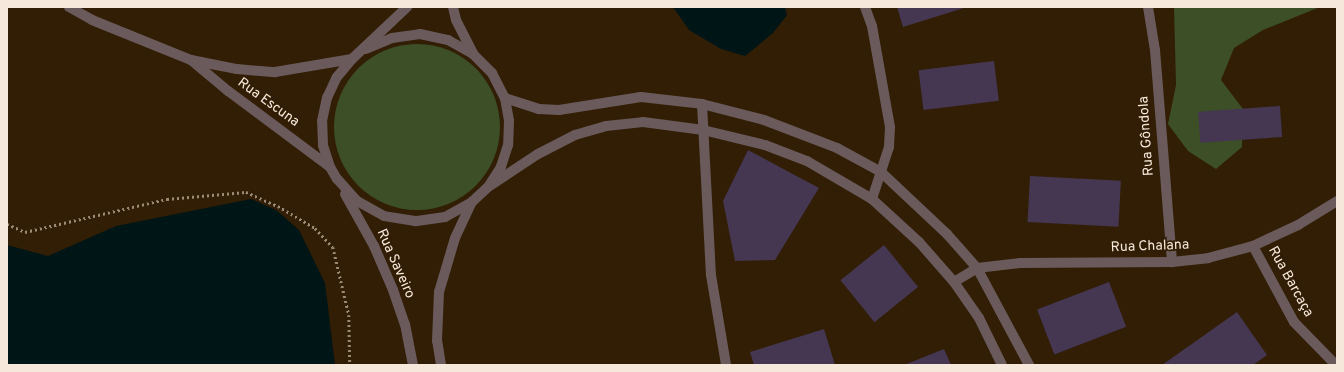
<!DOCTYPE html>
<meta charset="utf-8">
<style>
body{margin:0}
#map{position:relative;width:1344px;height:372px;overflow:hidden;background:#311e05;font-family:Overpass,sans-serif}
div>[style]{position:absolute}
.green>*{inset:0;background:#3c4f26}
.round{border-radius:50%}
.water>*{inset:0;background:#001516}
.building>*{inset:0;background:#453651;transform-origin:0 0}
.path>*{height:2.5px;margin-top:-1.25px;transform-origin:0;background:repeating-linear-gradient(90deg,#9a8a76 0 2px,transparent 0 5px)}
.minor>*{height:10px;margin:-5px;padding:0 5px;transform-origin:5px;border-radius:5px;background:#6a5a5b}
span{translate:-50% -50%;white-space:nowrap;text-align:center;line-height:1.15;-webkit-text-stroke:3.5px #311e05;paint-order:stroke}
.street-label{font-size:14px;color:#f6e8da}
.frame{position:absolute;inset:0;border:8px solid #f6e8da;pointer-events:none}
</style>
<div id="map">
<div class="green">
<div style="clip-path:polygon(1174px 7px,1320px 7px,1263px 30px,1234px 48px,1221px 80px,1243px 109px,1242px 147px,1216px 169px,1188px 151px,1168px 124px,1176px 85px)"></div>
<div class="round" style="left:334px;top:44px;width:166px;height:166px"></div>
</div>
<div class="water">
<div style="clip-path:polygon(673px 7px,785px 7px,787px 15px,773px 33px,745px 56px,721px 49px,689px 30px)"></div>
<div style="clip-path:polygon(251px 199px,276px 210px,299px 230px,325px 283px,335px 365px,7px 365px,7px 245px,48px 256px,116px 226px)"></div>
</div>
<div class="building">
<div style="clip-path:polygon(897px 7px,967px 7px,903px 27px)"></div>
<div style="left:994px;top:61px;width:40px;height:76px;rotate:83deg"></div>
<div style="left:1280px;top:106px;width:31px;height:82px;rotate:86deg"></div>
<div style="clip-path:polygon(748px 150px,819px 188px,775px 260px,735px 261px,723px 201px)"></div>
<div style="left:1030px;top:176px;width:91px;height:46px;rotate:3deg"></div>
<div style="left:884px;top:245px;width:54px;height:56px;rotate:51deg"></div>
<div style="left:1109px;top:282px;width:48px;height:77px;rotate:69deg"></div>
<div style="clip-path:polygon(1237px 312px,1267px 355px,1253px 365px,1162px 365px)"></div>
<div style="clip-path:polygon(824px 329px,835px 365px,754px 365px,750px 352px)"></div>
<div style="clip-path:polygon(944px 349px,951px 365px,904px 365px)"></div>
</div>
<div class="path">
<div style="left:7px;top:224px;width:20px;rotate:24deg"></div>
<div style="left:25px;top:232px;width:146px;rotate:-13.1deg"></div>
<div style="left:167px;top:199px;width:79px;rotate:-5.1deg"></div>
<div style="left:246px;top:192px;width:35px;rotate:24deg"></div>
<div style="left:278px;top:206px;width:43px;rotate:30.7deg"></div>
<div style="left:315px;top:228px;width:26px;rotate:47deg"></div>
<div style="left:333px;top:247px;width:70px;rotate:76.8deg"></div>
<div style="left:349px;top:315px;width:50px;rotate:88.9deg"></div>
</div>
<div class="minor">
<div style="left:69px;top:7px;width:26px;rotate:29deg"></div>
<div style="left:92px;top:20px;width:107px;rotate:22deg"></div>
<div style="left:453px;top:7px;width:13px;rotate:77deg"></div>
<div style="left:456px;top:20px;width:38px;rotate:63deg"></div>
<div style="left:865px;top:7px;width:20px;rotate:70deg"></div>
<div style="left:872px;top:26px;width:103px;rotate:79.9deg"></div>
<div style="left:890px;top:127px;width:20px;rotate:93deg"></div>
<div style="left:889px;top:147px;width:55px;rotate:108.1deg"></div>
<div style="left:1148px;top:7px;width:44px;rotate:80.8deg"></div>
<div style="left:1155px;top:50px;width:213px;rotate:85.4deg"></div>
<div style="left:366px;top:49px;width:28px;rotate:-23deg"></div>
<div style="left:392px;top:38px;width:28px;rotate:-8deg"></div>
<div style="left:420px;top:34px;width:29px;rotate:12deg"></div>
<div style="left:448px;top:40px;width:29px;rotate:29deg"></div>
<div style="left:473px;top:54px;width:27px;rotate:45deg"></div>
<div style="left:492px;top:73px;width:28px;rotate:63deg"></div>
<div style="left:505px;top:98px;width:23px;rotate:80deg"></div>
<div style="left:509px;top:121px;width:24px;rotate:92deg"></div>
<div style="left:508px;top:145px;width:23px;rotate:108deg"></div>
<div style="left:501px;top:167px;width:24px;rotate:123deg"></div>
<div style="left:488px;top:187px;width:22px;rotate:137deg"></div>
<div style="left:472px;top:202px;width:31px;rotate:151deg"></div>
<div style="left:445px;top:217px;width:30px;rotate:172deg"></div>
<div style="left:415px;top:221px;width:31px;rotate:-171deg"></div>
<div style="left:384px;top:216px;width:31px;rotate:-151deg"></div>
<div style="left:357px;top:201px;width:30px;rotate:-132deg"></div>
<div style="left:337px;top:179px;width:14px;rotate:-120deg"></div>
<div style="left:330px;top:167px;width:23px;rotate:-108deg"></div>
<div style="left:323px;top:145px;width:24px;rotate:-92deg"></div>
<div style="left:322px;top:121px;width:24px;rotate:-78deg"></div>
<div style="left:327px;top:98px;width:23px;rotate:-65deg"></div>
<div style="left:337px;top:77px;width:23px;rotate:-50deg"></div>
<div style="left:352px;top:59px;width:76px;rotate:-43.4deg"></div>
<div style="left:505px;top:98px;width:36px;rotate:18deg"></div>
<div style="left:539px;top:109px;width:20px;rotate:3deg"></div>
<div style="left:559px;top:110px;width:83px;rotate:-9deg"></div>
<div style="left:641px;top:97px;width:61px;rotate:6.5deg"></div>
<div style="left:702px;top:104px;width:64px;rotate:14.5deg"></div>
<div style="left:764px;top:120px;width:78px;rotate:21deg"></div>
<div style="left:837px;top:148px;width:50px;rotate:28.6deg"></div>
<div style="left:881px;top:172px;width:91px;rotate:43.2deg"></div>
<div style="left:947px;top:234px;width:45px;rotate:48.6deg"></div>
<div style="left:977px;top:268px;width:110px;rotate:61.8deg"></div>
<div style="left:702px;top:104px;width:171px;rotate:87deg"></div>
<div style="left:711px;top:275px;width:91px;rotate:80.5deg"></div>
<div style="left:330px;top:167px;width:127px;rotate:-143.3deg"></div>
<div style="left:228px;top:91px;width:48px;rotate:-140deg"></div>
<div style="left:191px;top:60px;width:47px;rotate:11.1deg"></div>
<div style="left:237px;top:69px;width:38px;rotate:5deg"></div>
<div style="left:275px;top:72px;width:78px;rotate:-9.6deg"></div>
<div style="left:491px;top:185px;width:56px;rotate:-33.4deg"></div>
<div style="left:538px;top:154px;width:42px;rotate:-27.2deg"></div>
<div style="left:575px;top:135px;width:32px;rotate:-16deg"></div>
<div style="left:606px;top:126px;width:37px;rotate:-6deg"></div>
<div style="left:643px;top:122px;width:61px;rotate:7.6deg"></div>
<div style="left:703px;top:130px;width:64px;rotate:13.6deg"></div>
<div style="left:765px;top:145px;width:45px;rotate:20.9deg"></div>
<div style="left:807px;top:161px;width:75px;rotate:30.3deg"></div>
<div style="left:872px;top:199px;width:64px;rotate:42.5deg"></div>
<div style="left:919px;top:242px;width:53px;rotate:48.8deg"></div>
<div style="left:954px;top:282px;width:44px;rotate:55.2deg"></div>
<div style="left:979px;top:318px;width:52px;rotate:63.9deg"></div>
<div style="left:345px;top:194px;width:60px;rotate:60.9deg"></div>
<div style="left:374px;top:246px;width:48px;rotate:66.6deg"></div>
<div style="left:393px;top:290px;width:36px;rotate:71deg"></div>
<div style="left:405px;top:324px;width:42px;rotate:79deg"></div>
<div style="left:1253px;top:246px;width:86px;rotate:61.7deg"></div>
<div style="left:1294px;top:322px;width:60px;rotate:45.7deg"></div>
<div style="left:954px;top:282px;width:27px;rotate:-31deg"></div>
<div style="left:977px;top:268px;width:43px;rotate:-6.6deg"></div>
<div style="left:1020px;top:263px;width:152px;rotate:-0.4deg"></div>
<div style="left:1172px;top:262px;width:36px;rotate:-6deg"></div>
<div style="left:1208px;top:258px;width:47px;rotate:-14.9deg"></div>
<div style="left:1253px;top:246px;width:50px;rotate:-25deg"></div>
<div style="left:1298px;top:225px;width:46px;rotate:-31.6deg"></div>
<div style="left:441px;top:365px;width:24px;rotate:-99deg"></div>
<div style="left:437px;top:341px;width:49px;rotate:-87.7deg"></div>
<div style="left:439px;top:292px;width:56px;rotate:-73.5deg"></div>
<div style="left:455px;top:238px;width:40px;rotate:-65deg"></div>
</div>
<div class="street-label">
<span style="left:268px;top:103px;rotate:36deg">Rua Escuna</span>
<span style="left:1147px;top:136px;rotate:-94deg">Rua Gôndola</span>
<span style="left:1150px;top:247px;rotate:-2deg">Rua Chalana</span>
<span style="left:395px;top:264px;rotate:66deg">Rua Saveiro</span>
<span style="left:1290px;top:282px;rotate:61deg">Rua Barcaça</span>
</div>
<div class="frame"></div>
</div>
